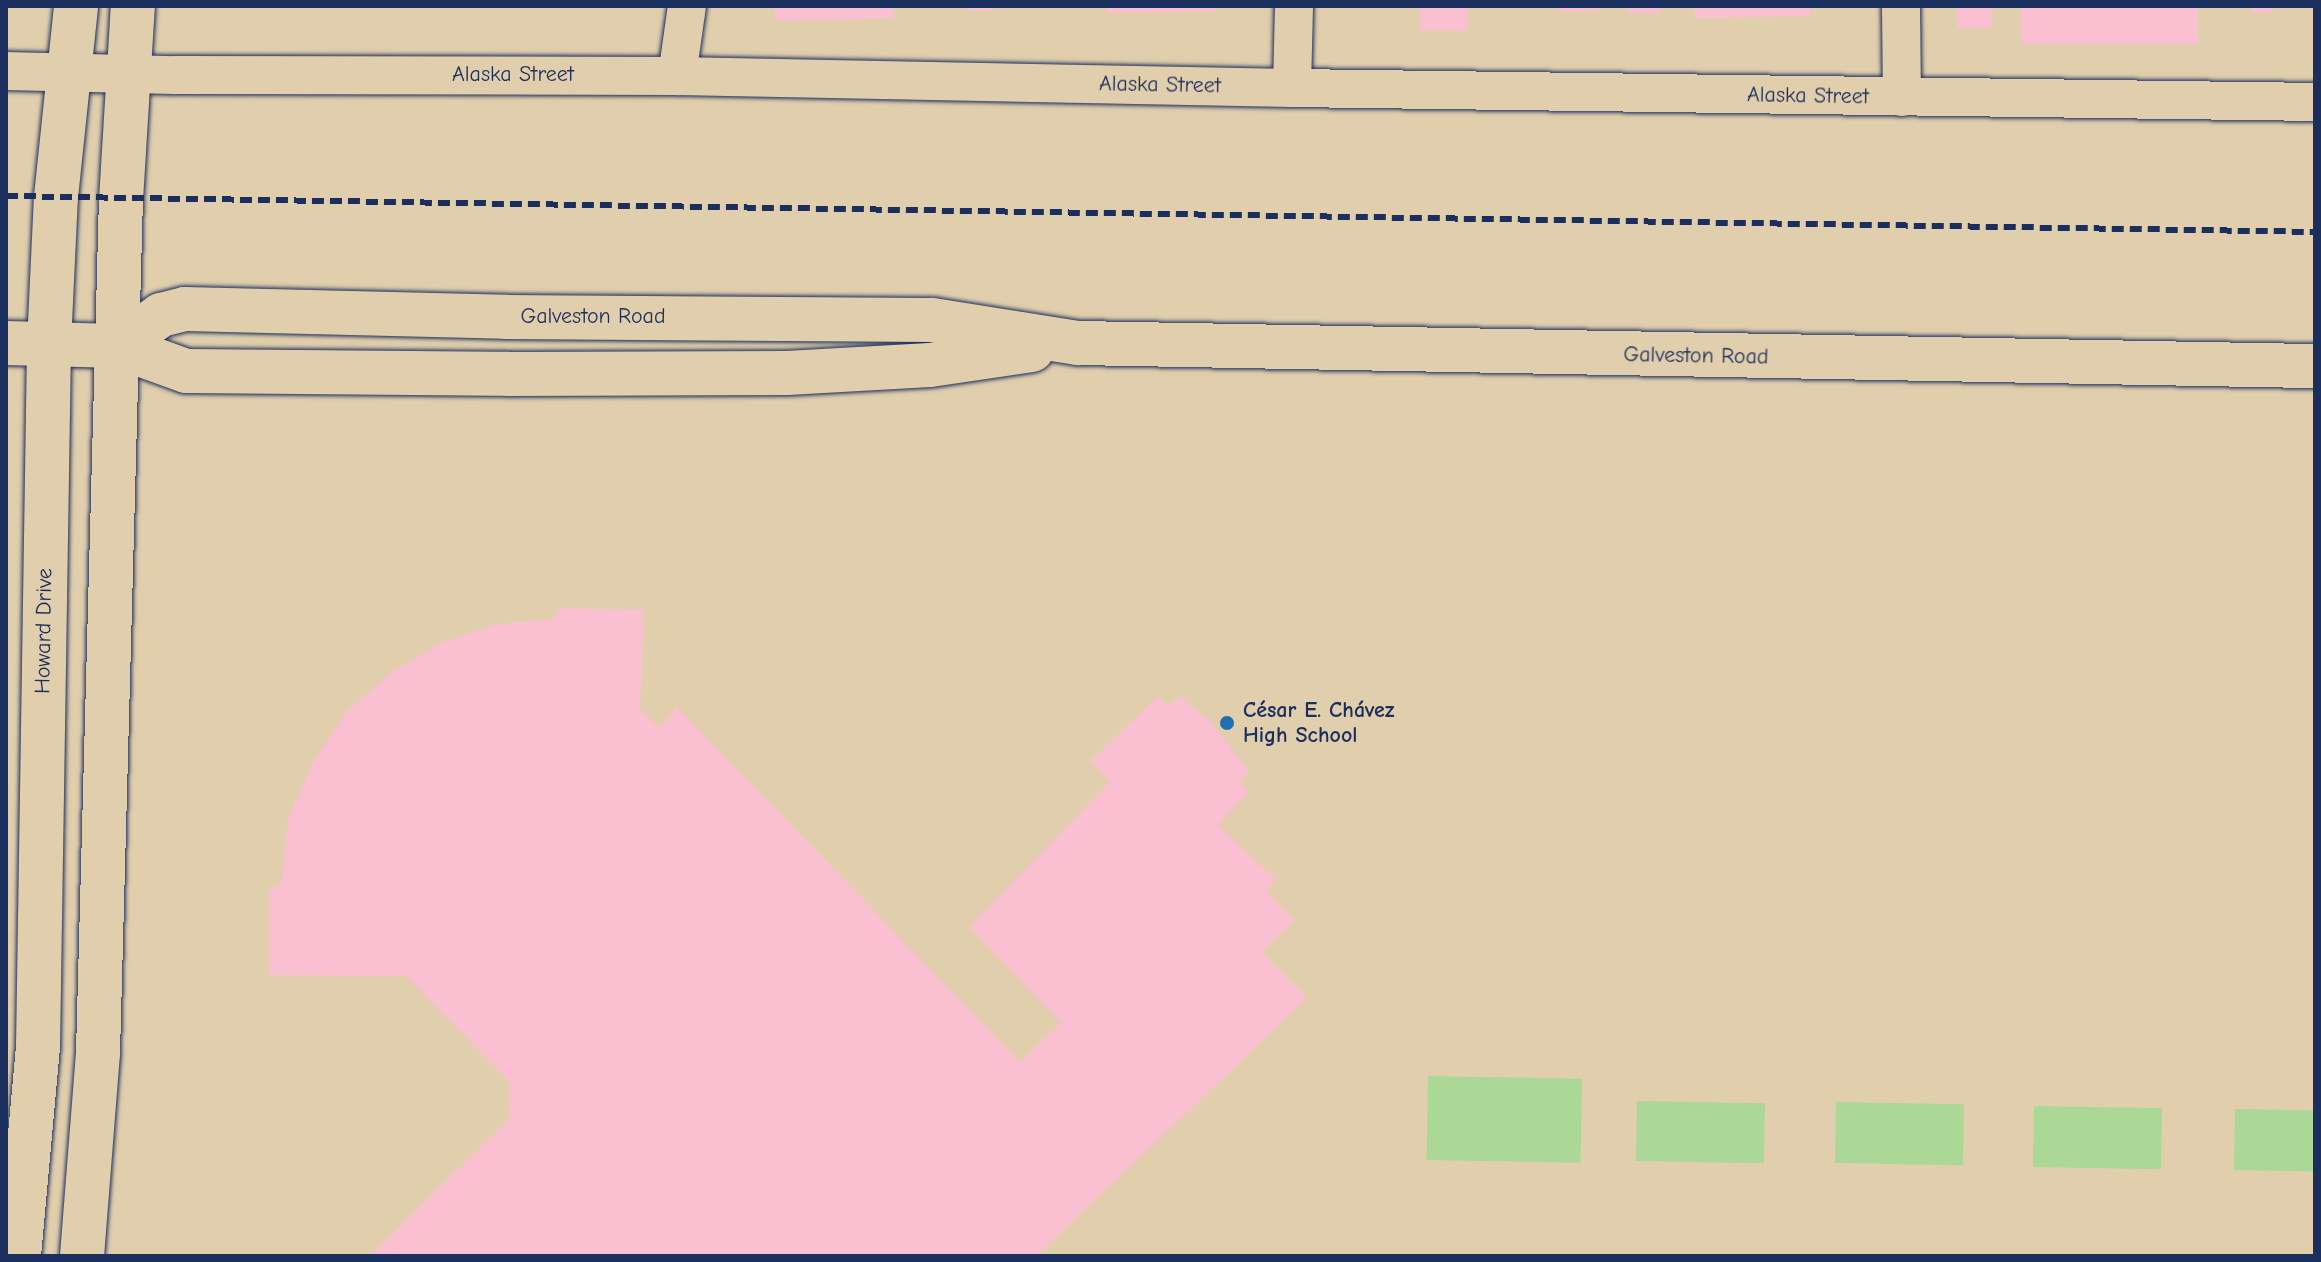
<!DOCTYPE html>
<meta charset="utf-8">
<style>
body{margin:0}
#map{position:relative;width:2321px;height:1262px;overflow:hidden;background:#e1ceac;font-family:"Comic Neue",sans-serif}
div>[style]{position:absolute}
.green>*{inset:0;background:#abd897;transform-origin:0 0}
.building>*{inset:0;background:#fac0d2;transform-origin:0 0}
.roads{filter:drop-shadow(0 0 2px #1b2f5e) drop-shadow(0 0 2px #1b2f5e)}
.minor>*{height:38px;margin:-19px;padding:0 19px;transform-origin:19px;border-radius:19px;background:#e1ceac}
.secondary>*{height:44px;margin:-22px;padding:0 22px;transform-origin:22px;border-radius:22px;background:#e1ceac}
.rail>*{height:6px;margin-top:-3px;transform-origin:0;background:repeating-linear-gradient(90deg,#1b2f5e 0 12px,transparent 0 18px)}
.dots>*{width:22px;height:22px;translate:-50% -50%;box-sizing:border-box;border:4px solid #e1ceac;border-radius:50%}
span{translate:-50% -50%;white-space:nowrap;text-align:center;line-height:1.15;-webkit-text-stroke:6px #e1ceac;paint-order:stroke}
.street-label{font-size:22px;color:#1b2f5e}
.poi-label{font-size:22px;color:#1b2f5e;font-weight:700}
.left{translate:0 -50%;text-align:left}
.frame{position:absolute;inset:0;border:8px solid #1b2f5e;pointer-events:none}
</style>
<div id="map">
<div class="green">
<div style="left:1428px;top:1076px;width:154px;height:84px;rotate:1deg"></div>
<div style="left:1637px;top:1101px;width:128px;height:60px;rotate:1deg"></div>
<div style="left:1836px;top:1102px;width:128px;height:61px;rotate:1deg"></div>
<div style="left:2034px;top:1106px;width:128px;height:61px;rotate:1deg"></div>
<div style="left:2235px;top:1109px;width:80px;height:61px;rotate:1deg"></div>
</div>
<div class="building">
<div style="clip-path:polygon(775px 6px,893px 6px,893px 18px,775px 21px)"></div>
<div style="left:966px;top:6px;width:28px;height:4px"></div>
<div style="clip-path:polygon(1108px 6px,1215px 6px,1215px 11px,1108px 13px)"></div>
<div style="left:1420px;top:6px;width:48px;height:24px"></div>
<div style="clip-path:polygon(1560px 6px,1598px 6px,1598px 11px,1560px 12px)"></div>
<div style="left:1627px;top:6px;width:32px;height:7px"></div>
<div style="clip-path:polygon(1694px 6px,1809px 6px,1809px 16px,1695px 18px)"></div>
<div style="left:1957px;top:6px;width:35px;height:22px"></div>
<div style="left:2022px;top:6px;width:176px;height:38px"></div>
<div style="clip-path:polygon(2252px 6px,2273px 6px,2273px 12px,2252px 13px)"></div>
<div style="clip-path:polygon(559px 608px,644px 610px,640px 709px,659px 728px,677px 707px,1020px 1062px,1061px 1023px,969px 927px,1110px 782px,1090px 761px,1158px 696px,1168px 707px,1179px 696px,1210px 721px,1249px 771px,1240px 782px,1249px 791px,1218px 825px,1276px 880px,1266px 891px,1295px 921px,1261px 952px,1307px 998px,1036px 1256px,370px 1256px,510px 1118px,509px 1081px,406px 976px,269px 975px,269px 888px,281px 886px,288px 820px,313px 762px,346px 712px,393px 671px,441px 643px,497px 624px,555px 619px)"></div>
</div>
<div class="roads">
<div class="minor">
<div style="left:1901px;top:6px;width:91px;rotate:89.4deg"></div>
<div style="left:6px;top:71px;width:169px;rotate:1.4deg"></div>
<div style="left:175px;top:75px;width:502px;rotate:0.11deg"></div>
<div style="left:677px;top:76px;width:615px;rotate:1.12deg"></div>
<div style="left:1292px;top:88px;width:1023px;rotate:0.78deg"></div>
<div style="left:677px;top:76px;width:71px;rotate:-81.9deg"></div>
<div style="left:1292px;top:88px;width:82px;rotate:-88.6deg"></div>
</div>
<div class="secondary">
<div style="left:6px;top:343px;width:111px;rotate:1.5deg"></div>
<div style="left:117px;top:346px;width:73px;rotate:19.9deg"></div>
<div style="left:186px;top:371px;width:322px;rotate:0.5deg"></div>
<div style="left:508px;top:374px;width:279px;rotate:-0.2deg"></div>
<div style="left:787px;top:373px;width:143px;rotate:-3.2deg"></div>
<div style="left:930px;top:365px;width:103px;rotate:-8.4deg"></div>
<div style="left:117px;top:346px;width:54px;rotate:-35.2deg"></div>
<div style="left:161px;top:315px;width:25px;rotate:-14deg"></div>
<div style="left:185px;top:309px;width:321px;rotate:1.4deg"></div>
<div style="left:506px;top:317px;width:426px;rotate:0.4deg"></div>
<div style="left:932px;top:320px;width:148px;rotate:9deg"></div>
<div style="left:1078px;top:343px;width:1237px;rotate:1.07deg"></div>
<div style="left:19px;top:1256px;width:210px;rotate:-84.8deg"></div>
<div style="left:38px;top:1047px;width:703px;rotate:-89.1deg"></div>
<div style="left:49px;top:344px;width:147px;rotate:-87.3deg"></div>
<div style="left:56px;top:197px;width:192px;rotate:-84deg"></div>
<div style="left:82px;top:1256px;width:204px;rotate:-85.5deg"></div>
<div style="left:98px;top:1053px;width:853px;rotate:-88.46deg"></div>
<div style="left:121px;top:200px;width:194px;rotate:-86.5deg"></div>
</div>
</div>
<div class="rail">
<div style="left:6px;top:196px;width:2309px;rotate:0.89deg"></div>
</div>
<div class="dots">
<div style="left:1227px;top:723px;background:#1f6fb2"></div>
</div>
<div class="street-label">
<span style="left:513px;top:75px">Alaska Street</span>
<span style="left:1160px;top:85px;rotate:1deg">Alaska Street</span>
<span style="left:1808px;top:96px;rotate:1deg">Alaska Street</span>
<span style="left:593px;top:317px">Galveston Road</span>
<span style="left:1696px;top:356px;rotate:1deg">Galveston Road</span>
<span style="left:44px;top:631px;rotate:-89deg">Howard Drive</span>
</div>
<div class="poi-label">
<span class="left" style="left:1243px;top:723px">César E. Chávez<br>High School</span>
</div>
<div class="frame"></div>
</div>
